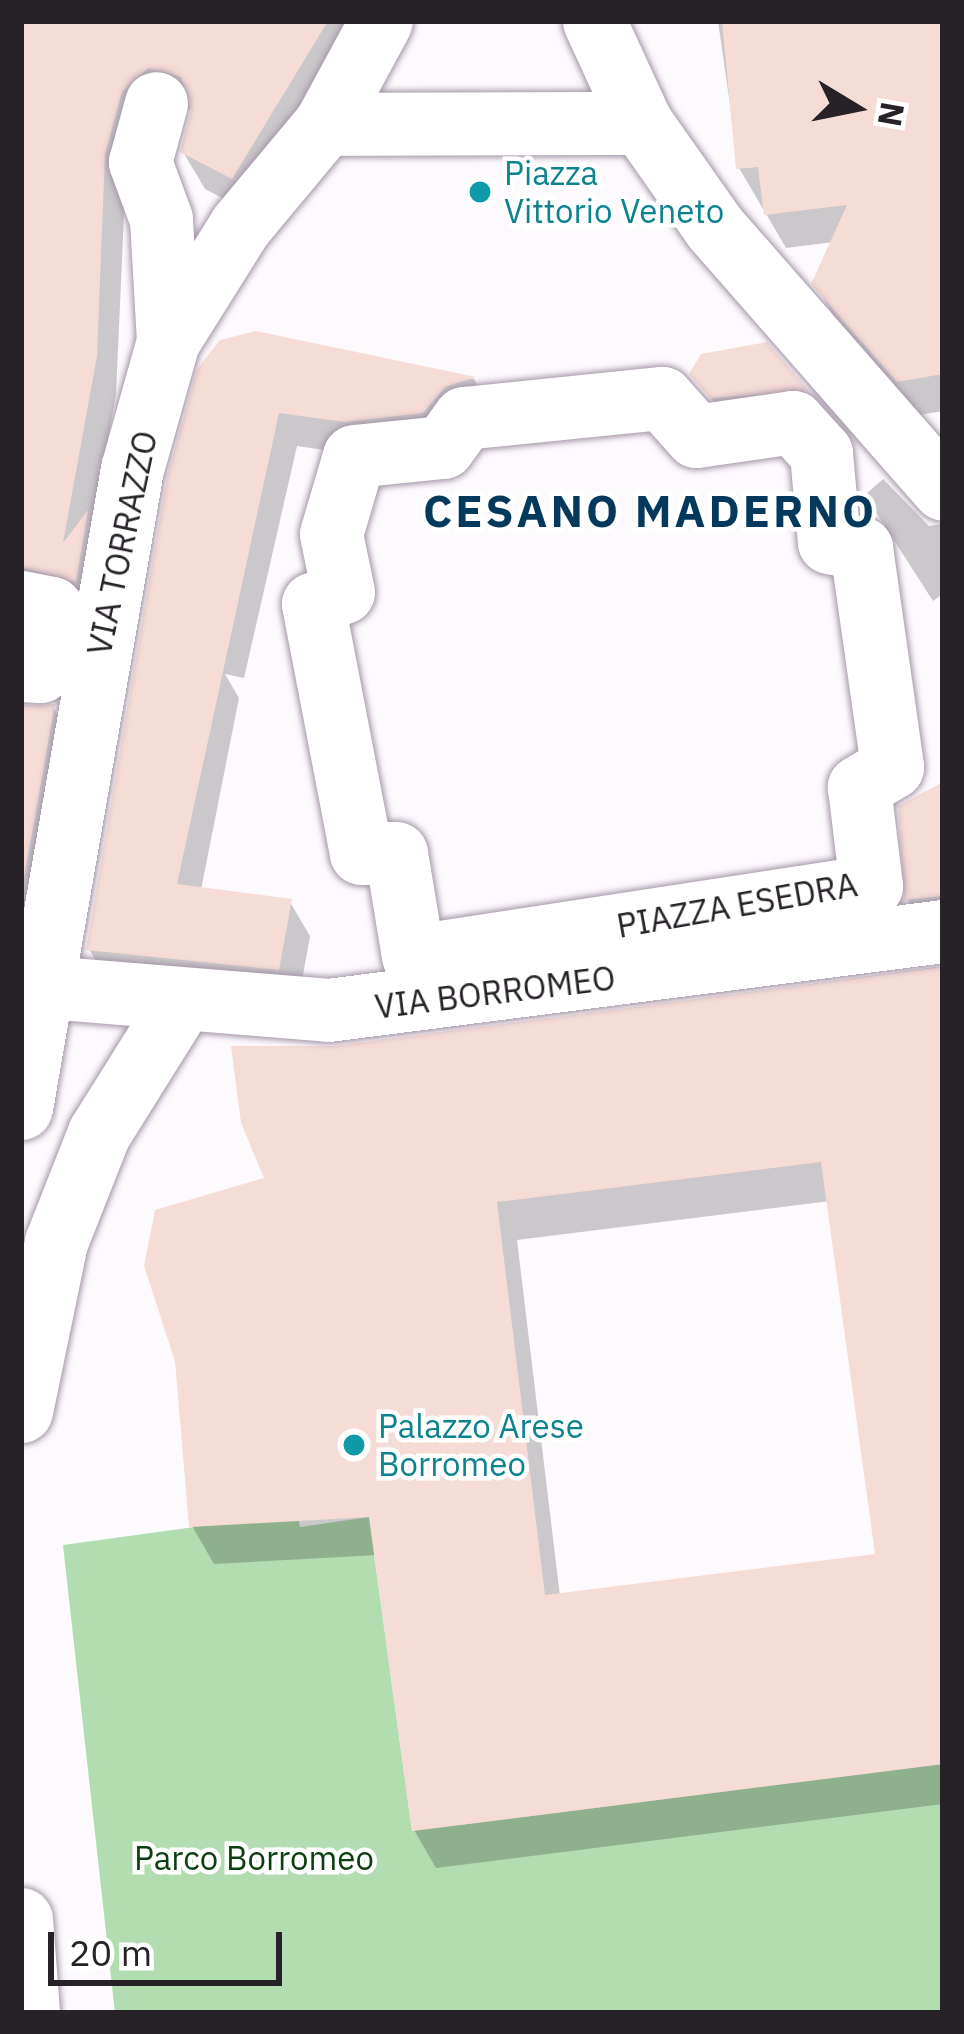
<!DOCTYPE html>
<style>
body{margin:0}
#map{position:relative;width:964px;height:2034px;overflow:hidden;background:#fdfafe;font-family:"IBM Plex Sans",sans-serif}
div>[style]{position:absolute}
.green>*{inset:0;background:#b2ddb0}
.shadow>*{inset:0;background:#0003}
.building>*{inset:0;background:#f6dcd7}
.roads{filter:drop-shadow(0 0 3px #a697a9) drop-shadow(0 0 3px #a697a9)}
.street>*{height:63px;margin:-31.5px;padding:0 31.5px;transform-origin:31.5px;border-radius:31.5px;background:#fff}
.dots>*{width:33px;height:33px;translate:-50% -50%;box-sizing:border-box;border:6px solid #fff;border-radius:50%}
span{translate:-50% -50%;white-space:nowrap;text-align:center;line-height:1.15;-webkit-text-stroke:9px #fff;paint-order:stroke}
.culture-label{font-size:33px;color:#0d838f}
.left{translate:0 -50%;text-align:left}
.street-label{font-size:33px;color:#272128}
.park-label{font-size:33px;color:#0c3f0f}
.district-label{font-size:45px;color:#02395c;font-weight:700;letter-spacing:3px}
.frame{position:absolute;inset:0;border:24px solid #272128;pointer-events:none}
.north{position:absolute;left:796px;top:48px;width:120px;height:120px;-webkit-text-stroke:9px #fff;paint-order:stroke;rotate:100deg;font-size:33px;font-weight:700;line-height:48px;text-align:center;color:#272128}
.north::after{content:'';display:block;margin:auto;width:42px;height:54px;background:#272128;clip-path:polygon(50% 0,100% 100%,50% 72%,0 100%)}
.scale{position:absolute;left:48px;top:1932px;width:234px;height:54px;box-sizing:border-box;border:6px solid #272128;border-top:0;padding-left:15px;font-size:36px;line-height:42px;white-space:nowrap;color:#272128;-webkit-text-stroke:9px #fff;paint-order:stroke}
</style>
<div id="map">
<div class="green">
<div style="clip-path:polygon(297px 1513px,300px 1527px,369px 1517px,412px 1831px,943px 1764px,943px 2013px,115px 2013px,63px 1545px)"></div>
</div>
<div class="shadow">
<div style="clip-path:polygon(21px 21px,362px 21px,253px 214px,205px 189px,183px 152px,194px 110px,170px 104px,125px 192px,116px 394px,93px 524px,96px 618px,21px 614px)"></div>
<div style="clip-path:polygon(718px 21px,943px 21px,943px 411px,919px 415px,835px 318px,815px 284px,834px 242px,786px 248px,759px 202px,739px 168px)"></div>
<div style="clip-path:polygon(256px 334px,474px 379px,493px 412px,366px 456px,297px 446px,244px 678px,225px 674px,239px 698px,201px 890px,290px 902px,310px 936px,298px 1003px,109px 984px,89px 949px)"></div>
<div style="clip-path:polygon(766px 346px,814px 405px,721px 411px,692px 374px)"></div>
<div style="clip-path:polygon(883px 479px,929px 526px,943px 524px,943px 594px,933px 601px,865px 495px)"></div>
<div style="clip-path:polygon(21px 705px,53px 707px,73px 742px,44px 913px,21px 910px)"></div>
<div style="clip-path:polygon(943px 785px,943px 935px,929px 937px,907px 899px,901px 807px)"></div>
<div style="clip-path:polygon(evenodd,943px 966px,943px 1804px,436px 1868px,414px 1830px,377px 1555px,214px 1564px,192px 1526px,268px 1180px,333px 1049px,943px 966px,830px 1201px,878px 1556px,560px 1596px,517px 1240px,830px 1201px)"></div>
</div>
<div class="building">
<div style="clip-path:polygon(21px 21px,328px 21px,232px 179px,180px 152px,191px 111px,181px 77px,148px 68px,122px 92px,105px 154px,97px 356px,63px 543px,88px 510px,76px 582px,21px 567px)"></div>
<div style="clip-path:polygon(722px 21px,943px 21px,943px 374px,897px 382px,811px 284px,847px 205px,764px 215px,758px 167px,736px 169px)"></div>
<div style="clip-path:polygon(256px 331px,476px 377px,445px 387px,423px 413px,345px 422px,279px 413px,177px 884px,292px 899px,279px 970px,86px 950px,167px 477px,197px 369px,220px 340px)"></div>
<div style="clip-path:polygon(767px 342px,809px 391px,710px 398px,689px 374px,701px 354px)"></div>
<div style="clip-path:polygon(55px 704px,24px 878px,21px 878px,21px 706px)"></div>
<div style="clip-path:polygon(943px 782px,943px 896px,904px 900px,898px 806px)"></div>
<div style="clip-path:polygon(evenodd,943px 967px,943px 1764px,412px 1831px,369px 1517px,189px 1527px,175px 1361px,144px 1266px,155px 1210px,264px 1178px,241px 1123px,231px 1046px,333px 1046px,943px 967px,821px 1162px,875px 1554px,545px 1595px,497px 1202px,821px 1162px)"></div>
</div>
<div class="roads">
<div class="street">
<div style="left:594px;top:21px;width:112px;rotate:65.3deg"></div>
<div style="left:641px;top:123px;width:127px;rotate:54.9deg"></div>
<div style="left:714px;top:227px;width:348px;rotate:48.8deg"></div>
<div style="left:325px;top:124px;width:316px;rotate:-0.2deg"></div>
<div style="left:168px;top:341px;width:136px;rotate:-57.9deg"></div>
<div style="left:240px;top:226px;width:133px;rotate:-50.2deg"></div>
<div style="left:325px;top:124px;width:117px;rotate:-61.5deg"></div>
<div style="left:662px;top:398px;width:51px;rotate:48.2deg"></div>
<div style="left:696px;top:436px;width:98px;rotate:-8.2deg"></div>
<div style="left:793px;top:422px;width:42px;rotate:47.9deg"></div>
<div style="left:821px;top:453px;width:89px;rotate:84.9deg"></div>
<div style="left:829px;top:542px;width:33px;rotate:11deg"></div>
<div style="left:861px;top:548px;width:221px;rotate:81.9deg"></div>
<div style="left:892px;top:767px;width:39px;rotate:149deg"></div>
<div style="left:859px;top:787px;width:100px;rotate:83.1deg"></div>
<div style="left:871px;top:886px;width:463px;rotate:171.3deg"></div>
<div style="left:413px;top:956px;width:104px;rotate:-99.4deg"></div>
<div style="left:396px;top:853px;width:35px;rotate:180deg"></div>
<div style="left:361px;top:853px;width:254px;rotate:-100.9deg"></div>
<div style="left:313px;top:604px;width:32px;rotate:-22deg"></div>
<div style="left:343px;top:592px;width:59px;rotate:-101.7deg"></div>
<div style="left:331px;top:534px;width:81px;rotate:-73.6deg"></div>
<div style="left:354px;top:456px;width:89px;rotate:-5.8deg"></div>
<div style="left:443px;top:447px;width:36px;rotate:-54deg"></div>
<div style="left:464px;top:418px;width:199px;rotate:-5.8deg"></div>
<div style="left:21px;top:602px;width:31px;rotate:11deg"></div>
<div style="left:51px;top:608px;width:64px;rotate:99.9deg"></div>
<div style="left:40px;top:671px;width:19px;rotate:-177deg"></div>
<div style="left:45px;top:987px;width:284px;rotate:4.6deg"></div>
<div style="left:328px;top:1010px;width:620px;rotate:-7.32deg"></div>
<div style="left:21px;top:1108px;width:649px;rotate:-80.15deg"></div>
<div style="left:132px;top:469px;width:133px;rotate:-74.3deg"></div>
<div style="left:168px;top:341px;width:122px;rotate:-93.3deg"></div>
<div style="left:161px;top:219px;width:61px;rotate:-110.2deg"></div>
<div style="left:140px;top:162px;width:61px;rotate:-74.8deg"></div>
<div style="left:21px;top:1411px;width:173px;rotate:-78.3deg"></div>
<div style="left:56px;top:1242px;width:117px;rotate:-68.5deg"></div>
<div style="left:99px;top:1133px;width:157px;rotate:-58deg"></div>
<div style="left:21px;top:1919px;width:94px;rotate:85.7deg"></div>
</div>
</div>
<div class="dots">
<div style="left:480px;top:192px;background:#0f9aa8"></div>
<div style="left:354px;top:1445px;background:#0f9aa8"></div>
</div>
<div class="culture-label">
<span class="left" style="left:504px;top:192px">Piazza<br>Vittorio Veneto</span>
<span class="left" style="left:378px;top:1445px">Palazzo Arese<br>Borromeo</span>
</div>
<div class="street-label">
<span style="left:122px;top:543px;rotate:-78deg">VIA TORRAZZO</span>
<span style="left:737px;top:905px;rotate:-10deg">PIAZZA ESEDRA</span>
<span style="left:495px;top:992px;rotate:-7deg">VIA BORROMEO</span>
</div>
<div class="park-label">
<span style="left:254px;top:1858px">Parco Borromeo</span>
</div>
<div class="district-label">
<span style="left:650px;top:511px">CESANO MADERNO</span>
</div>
<div class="frame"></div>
<div class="north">N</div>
<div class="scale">20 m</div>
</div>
